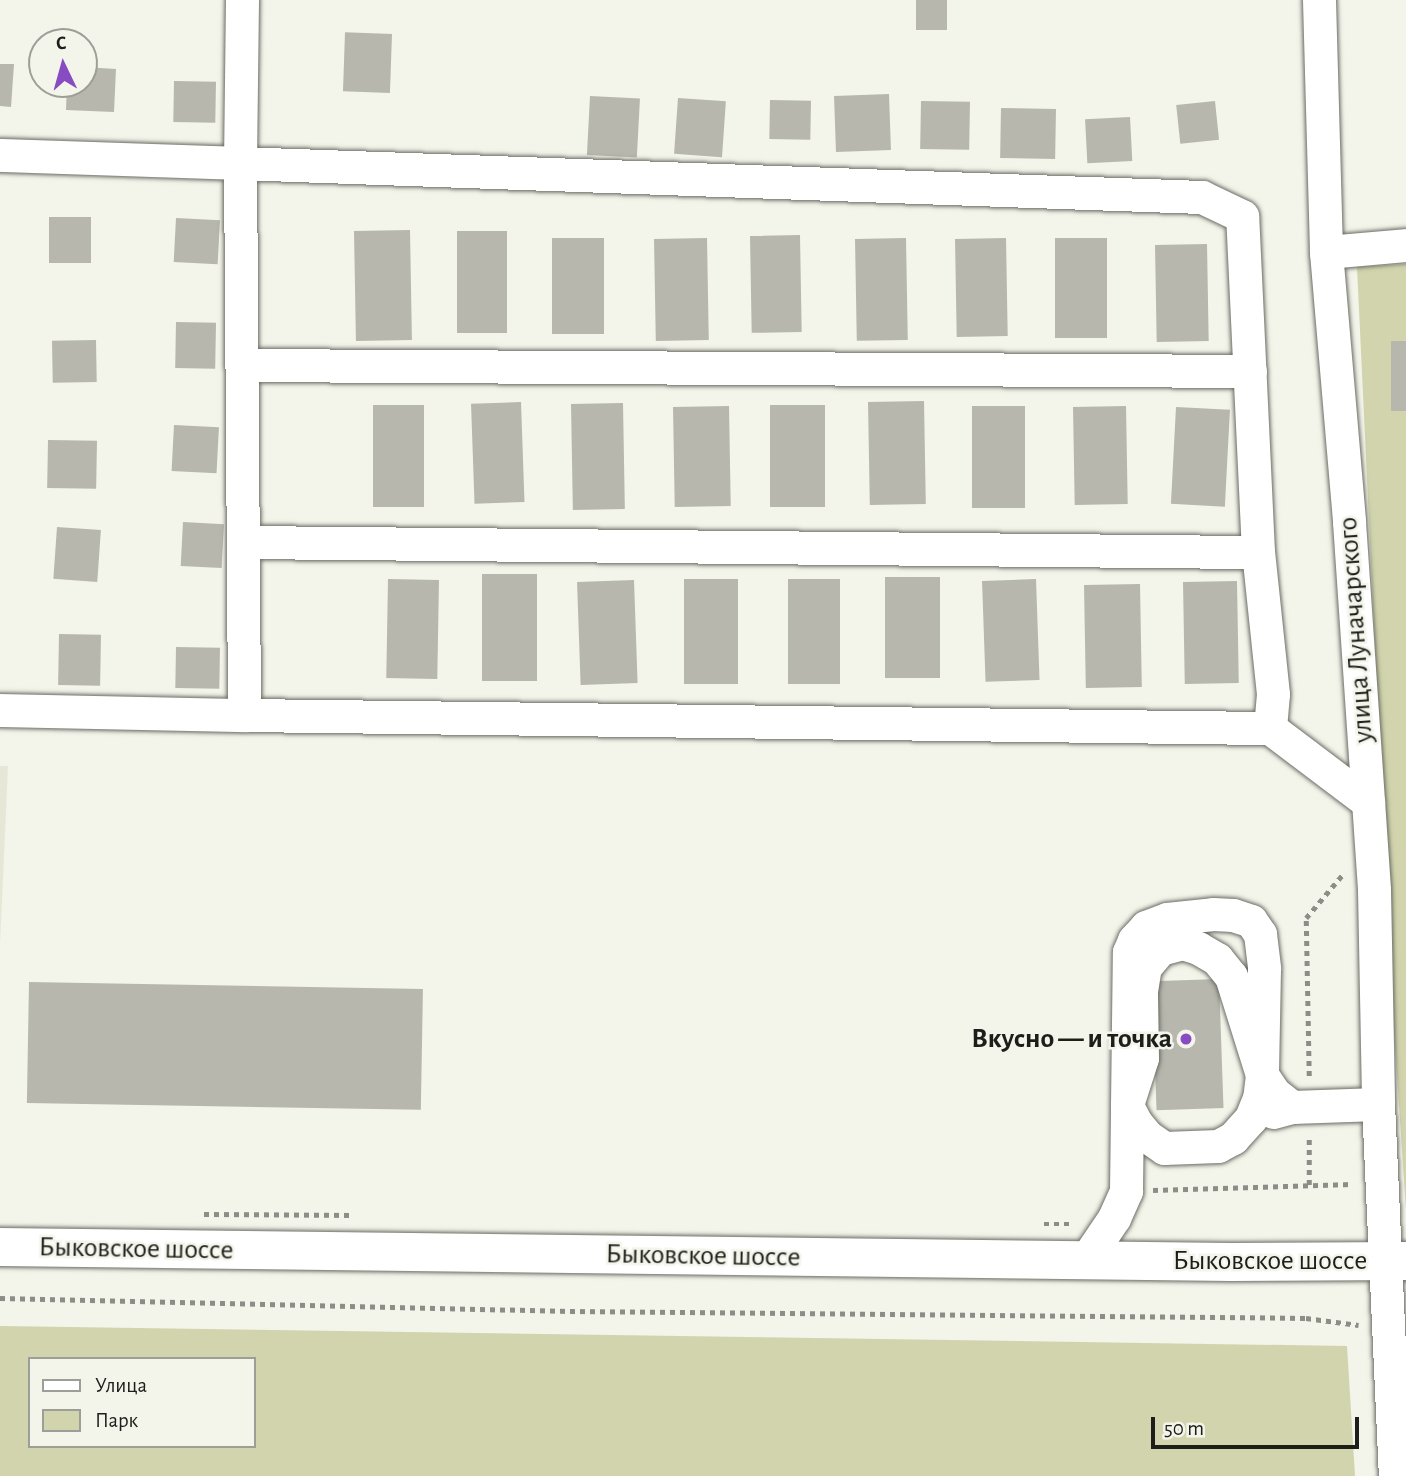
<!DOCTYPE html>
<meta charset="utf-8">
<style>
body{margin:0}
#map{position:relative;width:1406px;height:1476px;overflow:hidden;background:#f3f4ea;font-family:"Alegreya Sans",sans-serif}
div>[style]{position:absolute}
.built>*{inset:0;background:#e6e7d7}
.green>*{inset:0;background:#d1d4ac}
.building>*{inset:0;background:#b7b7ae;transform-origin:0 0}
.path>*{height:4.5px;margin-top:-2.25px;transform-origin:0;background:repeating-linear-gradient(90deg,#8c8d86 0 5px,transparent 0 10px)}
.roads{filter:drop-shadow(0 0 2px #6b6c64) drop-shadow(0 0 2px #6b6c64)}
.minor>*{height:33px;margin:-16.5px;padding:0 16.5px;transform-origin:16.5px;border-radius:16.5px;background:#fff}
.major>*{height:38px;margin:-19px;padding:0 19px;transform-origin:19px;border-radius:19px;background:#fff}
.dots>*{width:19px;height:19px;translate:-50% -50%;box-sizing:border-box;border:4px solid #f3f4ea;border-radius:50%}
span{translate:-50% -50%;white-space:nowrap;text-align:center;line-height:1.15;-webkit-text-stroke:5px #f3f4ea;paint-order:stroke}
.street-label{font-size:28px;color:#1d1d1a}
.poi-label{font-size:28px;color:#1d1d1a;font-weight:700}
.right{translate:-100% -50%;text-align:right}
.legend{position:absolute;left:28px;top:1357px;width:228px;height:91px;box-sizing:border-box;background:#f3f4ea;border:2px solid #9d9e97;margin:0;padding:9px 12px;list-style:none;font-size:21px;color:#1d1d1a}
.legend li{display:flex;align-items:center;gap:14px;height:35px}
.legend b{width:35px;border:2px solid #9d9e97}
.north{position:absolute;left:28px;top:28px;width:70px;height:70px;box-sizing:border-box;background:#f3f4ea;border:2px solid #9d9e97;border-radius:50%;rotate:355deg;font-size:19px;font-weight:700;line-height:28px;text-align:center;color:#1d1d1a}
.north::after{content:'';display:block;margin:auto;width:24px;height:32px;background:#884cc2;clip-path:polygon(50% 0,100% 100%,50% 72%,0 100%)}
.scale{position:absolute;left:1151px;top:1417px;width:208px;height:32px;box-sizing:border-box;border:4px solid #1d1d1a;border-top:0;padding-left:9px;font-size:21px;line-height:24px;white-space:nowrap;color:#1d1d1a;-webkit-text-stroke:5px #f3f4ea;paint-order:stroke}
</style>
<div id="map">
<div class="built">
<div style="clip-path:polygon(0 766px,8px 766px,0 944px)"></div>
</div>
<div class="green">
<div style="clip-path:polygon(1406px 264px,1406px 1210px,1391px 986px,1357px 267px)"></div>
<div style="clip-path:polygon(evenodd,0 1326px,1347px 1346px,1355px 1476px,0 1476px,0 1326px,30px 1359px,254px 1359px,254px 1446px,30px 1446px,30px 1359px)"></div>
</div>
<div class="building">
<div style="left:916px;top:0;width:31px;height:30px"></div>
<div style="left:392px;top:34px;width:59px;height:47px;rotate:92deg"></div>
<div style="clip-path:polygon(0 64px,14px 64px,11px 107px,0 106px)"></div>
<div style="clip-path:polygon(84px 67px,116px 69px,114px 112px,66px 110px,67px 84px,84px 84px)"></div>
<div style="left:174px;top:81px;width:42px;height:41px;rotate:1deg"></div>
<div style="left:889px;top:94px;width:56px;height:55px;rotate:88deg"></div>
<div style="left:590px;top:96px;width:50px;height:59px;rotate:3deg"></div>
<div style="left:678px;top:98px;width:48px;height:56px;rotate:4deg"></div>
<div style="left:770px;top:100px;width:41px;height:39px;rotate:1deg"></div>
<div style="left:921px;top:101px;width:49px;height:48px;rotate:1deg"></div>
<div style="left:1215px;top:101px;width:39px;height:39px;rotate:84deg"></div>
<div style="left:1001px;top:108px;width:55px;height:50px;rotate:1deg"></div>
<div style="left:1130px;top:117px;width:44px;height:45px;rotate:87deg"></div>
<div style="left:49px;top:217px;width:42px;height:46px"></div>
<div style="left:176px;top:218px;width:44px;height:44px;rotate:3deg"></div>
<div style="left:410px;top:230px;width:110px;height:56px;rotate:89deg"></div>
<div style="left:457px;top:231px;width:50px;height:102px"></div>
<div style="left:800px;top:235px;width:97px;height:50px;rotate:89deg"></div>
<div style="left:552px;top:238px;width:52px;height:96px"></div>
<div style="left:707px;top:238px;width:102px;height:53px;rotate:89deg"></div>
<div style="left:906px;top:238px;width:102px;height:51px;rotate:89deg"></div>
<div style="left:1006px;top:238px;width:98px;height:51px;rotate:89deg"></div>
<div style="left:1055px;top:238px;width:52px;height:100px"></div>
<div style="left:1207px;top:244px;width:97px;height:52px;rotate:89deg"></div>
<div style="left:176px;top:322px;width:40px;height:46px;rotate:1deg"></div>
<div style="left:96px;top:340px;width:42px;height:44px;rotate:89deg"></div>
<div style="left:1406px;top:341px;width:70px;height:15px;rotate:90deg"></div>
<div style="left:924px;top:401px;width:103px;height:56px;rotate:89deg"></div>
<div style="left:521px;top:402px;width:100px;height:50px;rotate:88deg"></div>
<div style="left:623px;top:403px;width:106px;height:52px;rotate:89deg"></div>
<div style="left:373px;top:405px;width:51px;height:102px"></div>
<div style="left:770px;top:405px;width:55px;height:102px"></div>
<div style="left:729px;top:406px;width:100px;height:56px;rotate:89deg"></div>
<div style="left:972px;top:406px;width:53px;height:102px"></div>
<div style="left:1126px;top:406px;width:98px;height:53px;rotate:89deg"></div>
<div style="left:1176px;top:407px;width:54px;height:97px;rotate:3deg"></div>
<div style="left:174px;top:425px;width:45px;height:46px;rotate:3deg"></div>
<div style="left:48px;top:440px;width:49px;height:48px;rotate:1deg"></div>
<div style="left:183px;top:522px;width:41px;height:44px;rotate:3deg"></div>
<div style="left:57px;top:527px;width:44px;height:52px;rotate:4deg"></div>
<div style="left:482px;top:574px;width:55px;height:107px"></div>
<div style="left:940px;top:577px;width:101px;height:55px;rotate:90deg"></div>
<div style="left:388px;top:579px;width:51px;height:99px;rotate:1deg"></div>
<div style="left:684px;top:579px;width:54px;height:105px"></div>
<div style="left:788px;top:579px;width:52px;height:105px"></div>
<div style="left:1036px;top:579px;width:101px;height:54px;rotate:88deg"></div>
<div style="left:634px;top:580px;width:103px;height:57px;rotate:88deg"></div>
<div style="left:1237px;top:581px;width:102px;height:54px;rotate:89deg"></div>
<div style="left:1140px;top:584px;width:103px;height:56px;rotate:89deg"></div>
<div style="left:59px;top:634px;width:42px;height:51px;rotate:1deg"></div>
<div style="left:176px;top:647px;width:44px;height:41px;rotate:1deg"></div>
<div style="left:1219px;top:979px;width:129px;height:67px;rotate:88deg"></div>
<div style="left:29px;top:982px;width:394px;height:121px;rotate:1deg"></div>
</div>
<div class="path">
<div style="left:1309px;top:1076px;width:158px;rotate:-91.1deg"></div>
<div style="left:1306px;top:918px;width:57px;rotate:-49.9deg"></div>
<div style="left:1309px;top:1185px;width:48px;rotate:-90deg"></div>
<div style="left:1153px;top:1190px;width:199px;rotate:-1.7deg"></div>
<div style="left:204px;top:1214px;width:148px;rotate:0.4deg"></div>
<div style="left:1044px;top:1224px;width:29px"></div>
<div style="left:0;top:1298px;width:570px;rotate:1.31deg"></div>
<div style="left:570px;top:1311px;width:736px;rotate:0.54deg"></div>
<div style="left:1306px;top:1318px;width:53px;rotate:7.5deg"></div>
</div>
<div class="roads">
<div class="minor">
<div style="left:1319px;top:0;width:252px;rotate:88.4deg"></div>
<div style="left:1326px;top:252px;width:271px;rotate:85.1deg"></div>
<div style="left:1349px;top:522px;width:369px;rotate:86.1deg"></div>
<div style="left:1374px;top:890px;width:214px;rotate:88.9deg"></div>
<div style="left:1378px;top:1104px;width:372px;rotate:87.4deg"></div>
<div style="left:0;top:155px;width:240px;rotate:1.9deg"></div>
<div style="left:240px;top:163px;width:163px;rotate:-89.3deg"></div>
<div style="left:1326px;top:252px;width:80px;rotate:-5deg"></div>
<div style="left:243px;top:365px;width:1007px;rotate:0.34deg"></div>
<div style="left:244px;top:542px;width:1014px;rotate:0.57deg"></div>
<div style="left:0;top:710px;width:244px;rotate:1.2deg"></div>
<div style="left:1270px;top:728px;width:34px;rotate:-85deg"></div>
<div style="left:1273px;top:694px;width:143px;rotate:-96deg"></div>
<div style="left:1258px;top:552px;width:336px;rotate:-92.7deg"></div>
<div style="left:1242px;top:216px;width:44px;rotate:-154.6deg"></div>
<div style="left:1202px;top:197px;width:963px;rotate:-177.98deg"></div>
<div style="left:240px;top:163px;width:552px;rotate:89.58deg"></div>
<div style="left:244px;top:715px;width:1026px;rotate:0.73deg"></div>
<div style="left:1270px;top:728px;width:123px;rotate:37.1deg"></div>
<div style="left:1273px;top:1112px;width:20px;rotate:-15deg"></div>
<div style="left:1292px;top:1107px;width:86px;rotate:-2deg"></div>
<div style="left:1085px;top:1261px;width:52px;rotate:-56deg"></div>
<div style="left:1114px;top:1218px;width:30px;rotate:-66deg"></div>
<div style="left:1126px;top:1191px;width:86px;rotate:-89.3deg"></div>
<div style="left:1127px;top:1105px;width:49px;rotate:-72.3deg"></div>
<div style="left:1142px;top:1058px;width:67px;rotate:-90.9deg"></div>
<div style="left:1141px;top:991px;width:24px;rotate:-81deg"></div>
<div style="left:1145px;top:967px;width:23px;rotate:-50deg"></div>
<div style="left:1160px;top:949px;width:23px;rotate:-15deg"></div>
<div style="left:1182px;top:943px;width:17px;rotate:17deg"></div>
<div style="left:1198px;top:948px;width:22px;rotate:30deg"></div>
<div style="left:1217px;top:959px;width:22px;rotate:51deg"></div>
<div style="left:1231px;top:976px;width:104px;rotate:72.6deg"></div>
<div style="left:1262px;top:1075px;width:23px;rotate:97deg"></div>
<div style="left:1259px;top:1098px;width:22px;rotate:112deg"></div>
<div style="left:1251px;top:1118px;width:27px;rotate:132deg"></div>
<div style="left:1233px;top:1138px;width:17px;rotate:152deg"></div>
<div style="left:1218px;top:1146px;width:54px;rotate:177.9deg"></div>
<div style="left:1164px;top:1148px;width:21px;rotate:-145deg"></div>
<div style="left:1147px;top:1136px;width:17px;rotate:-130deg"></div>
<div style="left:1136px;top:1123px;width:20px;rotate:-117deg"></div>
<div style="left:1127px;top:1105px;width:153px;rotate:-89.3deg"></div>
<div style="left:1129px;top:952px;width:13px;rotate:-67deg"></div>
<div style="left:1134px;top:940px;width:18px;rotate:-47deg"></div>
<div style="left:1146px;top:927px;width:22px;rotate:-21deg"></div>
<div style="left:1167px;top:919px;width:46px;rotate:-6.2deg"></div>
<div style="left:1213px;top:914px;width:20px;rotate:3deg"></div>
<div style="left:1233px;top:915px;width:19px;rotate:18deg"></div>
<div style="left:1251px;top:921px;width:16px;rotate:55deg"></div>
<div style="left:1260px;top:934px;width:35px;rotate:83deg"></div>
<div style="left:1264px;top:969px;width:106px;rotate:91.1deg"></div>
<div style="left:1262px;top:1075px;width:22px;rotate:56deg"></div>
<div style="left:1274px;top:1093px;width:23px;rotate:38deg"></div>
</div>
<div class="major">
<div style="left:0;top:1247px;width:1231px;rotate:0.7deg"></div>
<div style="left:1231px;top:1262px;width:175px;rotate:-0.3deg"></div>
</div>
</div>
<div class="dots">
<div style="left:1186px;top:1039px;background:#884cc2"></div>
</div>
<div class="street-label">
<span style="left:1356px;top:630px;rotate:-94deg">улица Луначарского</span>
<span style="left:136px;top:1249px;rotate:1deg">Быковское шоссе</span>
<span style="left:703px;top:1256px;rotate:1deg">Быковское шоссе</span>
<span style="left:1270px;top:1261px">Быковское шоссе</span>
</div>
<div class="poi-label">
<span class="right" style="left:1172px;top:1039px">Вкусно — и точка</span>
</div>
<ul class="legend">
<li><b style="height:9px;background:#fff"></b>Улица</li>
<li><b style="height:19px;background:#d1d4ac"></b>Парк</li>
</ul>
<div class="north">С</div>
<div class="scale">50 m</div>
</div>
